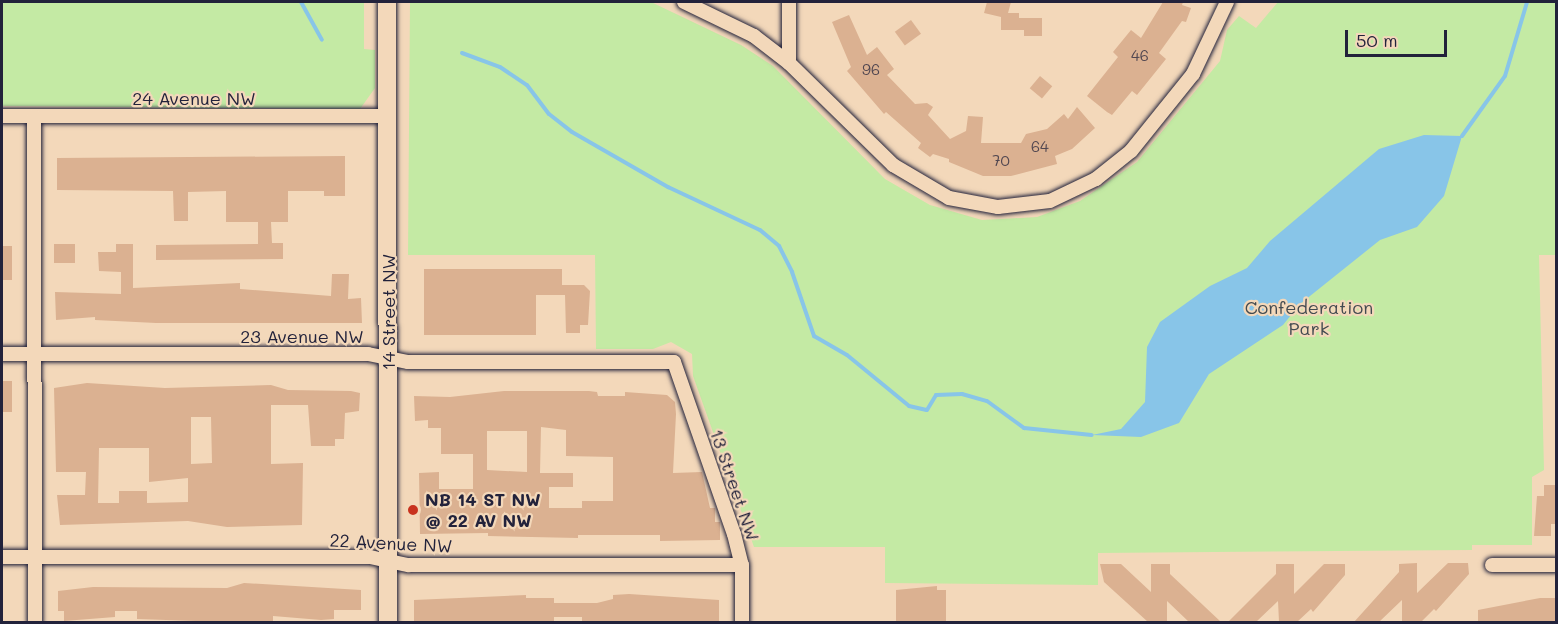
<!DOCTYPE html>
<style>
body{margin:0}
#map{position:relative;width:1558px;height:624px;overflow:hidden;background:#f3d8ba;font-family:Mali,sans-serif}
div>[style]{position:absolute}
.green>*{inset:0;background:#c4eaa4}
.water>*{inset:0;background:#88c5e8}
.stream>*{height:4px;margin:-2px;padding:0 2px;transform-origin:2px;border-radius:2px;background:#88c5e8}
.building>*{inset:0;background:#dbb191;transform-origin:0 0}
.roads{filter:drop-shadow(0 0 2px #22223b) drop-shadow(0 0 2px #22223b)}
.minor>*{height:14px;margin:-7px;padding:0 7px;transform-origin:7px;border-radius:7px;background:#f3d8ba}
.major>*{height:18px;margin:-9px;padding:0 9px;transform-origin:9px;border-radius:9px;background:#f3d8ba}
.dots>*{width:16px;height:16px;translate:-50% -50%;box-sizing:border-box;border:3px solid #f3d8ba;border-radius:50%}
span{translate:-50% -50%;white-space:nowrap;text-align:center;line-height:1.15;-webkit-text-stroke:4.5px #f3d8ba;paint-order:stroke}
.number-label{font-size:15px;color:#504650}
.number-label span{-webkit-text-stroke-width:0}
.street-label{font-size:18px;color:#22223b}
.park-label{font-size:18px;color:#424a50}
.poi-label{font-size:18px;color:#22223b;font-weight:700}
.left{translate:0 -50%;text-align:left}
.frame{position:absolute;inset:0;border:3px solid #22223b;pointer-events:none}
.scale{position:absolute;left:1345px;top:30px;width:102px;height:27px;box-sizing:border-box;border:3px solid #22223b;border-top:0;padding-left:8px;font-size:18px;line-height:21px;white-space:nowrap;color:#22223b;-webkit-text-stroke:4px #f3d8ba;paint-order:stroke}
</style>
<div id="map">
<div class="green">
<div style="clip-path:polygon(2px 2px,364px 2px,364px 49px,375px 50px,375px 88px,360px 109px,2px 106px)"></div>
<div style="clip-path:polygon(410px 2px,651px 2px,741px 45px,773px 66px,885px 179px,930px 205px,982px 220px,1037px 217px,1080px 201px,1137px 162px,1220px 61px,1227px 30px,1239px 16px,1256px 28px,1278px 2px,1556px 2px,1556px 255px,1539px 255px,1544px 470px,1532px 477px,1532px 545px,1472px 545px,1472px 550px,1098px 553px,1098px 585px,885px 583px,885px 547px,754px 547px,693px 376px,692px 354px,671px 342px,653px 349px,596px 349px,595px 255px,408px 255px)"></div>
</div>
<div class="water">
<div style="clip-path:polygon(1424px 135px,1462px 136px,1444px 196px,1417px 227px,1380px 240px,1300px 304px,1283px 325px,1209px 374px,1179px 423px,1141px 437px,1092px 435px,1121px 429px,1145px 402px,1147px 347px,1160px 322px,1210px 286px,1247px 268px,1270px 241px,1379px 149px)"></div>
</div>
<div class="stream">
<div style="left:301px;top:2px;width:43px;rotate:61.1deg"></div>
<div style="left:462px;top:53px;width:40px;rotate:20.2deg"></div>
<div style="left:500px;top:67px;width:32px;rotate:34deg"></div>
<div style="left:527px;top:85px;width:36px;rotate:53deg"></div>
<div style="left:549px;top:114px;width:29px;rotate:38deg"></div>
<div style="left:572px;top:132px;width:111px;rotate:29.8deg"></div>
<div style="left:668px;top:187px;width:102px;rotate:25.1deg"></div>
<div style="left:760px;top:230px;width:25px;rotate:40deg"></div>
<div style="left:779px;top:246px;width:29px;rotate:63deg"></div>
<div style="left:792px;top:272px;width:68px;rotate:71deg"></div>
<div style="left:814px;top:336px;width:38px;rotate:30deg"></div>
<div style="left:847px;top:355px;width:80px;rotate:39.4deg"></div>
<div style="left:909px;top:406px;width:18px;rotate:13deg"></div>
<div style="left:927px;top:410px;width:17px;rotate:-59deg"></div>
<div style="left:936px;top:395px;width:26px;rotate:-2deg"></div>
<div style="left:962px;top:394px;width:26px;rotate:16deg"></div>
<div style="left:987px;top:401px;width:46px;rotate:36.1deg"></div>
<div style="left:1024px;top:428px;width:68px;rotate:5.9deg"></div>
<div style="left:1462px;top:136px;width:74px;rotate:-54.4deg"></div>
<div style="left:1505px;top:76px;width:77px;rotate:-73.4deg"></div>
</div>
<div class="building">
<div style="clip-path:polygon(987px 2px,1011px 2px,1008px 13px,1019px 13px,1019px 18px,1042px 18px,1042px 36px,1024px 36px,1024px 30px,1001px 30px,1001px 17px,984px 13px)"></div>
<div style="clip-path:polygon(1163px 2px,1183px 2px,1182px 5px,1191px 8px,1186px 22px,1182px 21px,1159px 53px,1166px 59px,1137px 95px,1132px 91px,1112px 115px,1107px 112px,1087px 96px,1118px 57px,1113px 52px,1131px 30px,1141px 38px)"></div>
<div style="clip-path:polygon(849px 15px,867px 55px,877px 47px,894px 69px,887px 75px,915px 104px,927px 103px,933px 107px,928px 115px,950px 139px,966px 131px,968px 116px,983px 117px,981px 143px,1021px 143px,1026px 134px,1047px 129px,1064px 114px,1068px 119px,1077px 107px,1095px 128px,1072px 149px,1055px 156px,1057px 164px,1011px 176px,983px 176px,949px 162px,949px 159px,933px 154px,930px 157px,918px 148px,921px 143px,886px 112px,884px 114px,847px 71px,851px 67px,832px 22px)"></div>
<div style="left:911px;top:20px;width:17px;height:20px;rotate:54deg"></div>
<div style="left:1040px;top:76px;width:16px;height:16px;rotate:40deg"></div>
<div style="clip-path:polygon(345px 156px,345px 196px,324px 196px,324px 191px,288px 191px,288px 222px,271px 222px,272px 243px,283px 243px,283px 259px,156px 260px,156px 245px,258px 244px,258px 222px,226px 222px,226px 191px,188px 192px,188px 221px,174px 221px,173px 191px,57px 190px,57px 158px)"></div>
<div style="left:54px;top:244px;width:21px;height:19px"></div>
<div style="clip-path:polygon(116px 244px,133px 244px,133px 288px,240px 283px,240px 289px,331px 296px,332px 274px,349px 274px,348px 299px,361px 298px,362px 323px,156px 323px,95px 320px,95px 317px,56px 320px,55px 292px,121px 294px,121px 272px,99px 271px,98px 252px,116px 252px)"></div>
<div style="left:2px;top:246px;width:10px;height:34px"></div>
<div style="clip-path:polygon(424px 269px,562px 269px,562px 285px,584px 285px,590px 291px,588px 325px,580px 325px,580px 333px,566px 333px,565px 295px,536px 295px,536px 335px,424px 335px)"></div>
<div style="left:2px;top:381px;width:10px;height:31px"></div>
<div style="clip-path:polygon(evenodd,87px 383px,165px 388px,271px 385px,288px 390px,351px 391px,360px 393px,359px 411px,345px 413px,344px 439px,335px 439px,335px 446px,311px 446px,308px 405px,271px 405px,271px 464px,303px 463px,302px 525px,227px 527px,188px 521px,60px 525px,57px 495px,85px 495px,86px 472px,56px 472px,54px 388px,87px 383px,191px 417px,211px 417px,212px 463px,191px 464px,191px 417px,87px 383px,99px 448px,149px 448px,149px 482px,188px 478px,188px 502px,147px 503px,147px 491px,119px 491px,119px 503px,98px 503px,99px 448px)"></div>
<div style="clip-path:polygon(evenodd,504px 391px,589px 391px,597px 392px,598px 396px,625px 396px,625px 392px,667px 395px,675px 402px,676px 414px,673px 473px,702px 472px,710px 508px,715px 508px,715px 522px,720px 522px,720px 540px,660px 541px,660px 535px,578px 535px,578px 538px,488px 536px,488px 533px,420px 534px,419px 473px,439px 472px,439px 489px,473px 489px,473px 454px,441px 454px,441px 428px,428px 428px,428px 420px,415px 421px,414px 396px,450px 397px,504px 391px,541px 427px,566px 430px,566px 456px,613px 457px,613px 501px,582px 501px,582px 508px,549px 508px,549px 487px,573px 487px,573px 473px,540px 473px,541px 427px,504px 391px,487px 431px,527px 431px,527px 472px,487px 470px,487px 431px)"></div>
<div style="clip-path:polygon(1544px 485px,1556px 485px,1557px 524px,1551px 524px,1551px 536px,1534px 536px,1537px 496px,1544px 496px)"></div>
<div style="clip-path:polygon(1417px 563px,1417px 593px,1448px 563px,1468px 563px,1469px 574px,1436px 611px,1434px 609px,1421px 622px,1402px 622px,1402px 600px,1379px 622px,1354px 622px,1399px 572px,1399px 564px)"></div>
<div style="clip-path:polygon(1100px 564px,1121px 564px,1151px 592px,1151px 564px,1170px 564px,1170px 574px,1221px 622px,1189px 622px,1167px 601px,1167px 622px,1148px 622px,1104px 582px)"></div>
<div style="clip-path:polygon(1276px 564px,1294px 564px,1294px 594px,1324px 564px,1345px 564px,1345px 575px,1313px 612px,1311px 609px,1297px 622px,1279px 622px,1278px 601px,1256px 622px,1228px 622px,1276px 574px)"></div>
<div style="clip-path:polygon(244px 583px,361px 590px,361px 610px,334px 610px,334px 619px,321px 620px,273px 616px,273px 621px,225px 622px,137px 619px,137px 611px,115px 611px,115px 617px,64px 621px,64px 611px,58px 611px,58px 591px,93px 587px,227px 588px)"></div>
<div style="clip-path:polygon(937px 586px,937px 590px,946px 590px,946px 622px,896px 622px,896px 590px)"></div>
<div style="clip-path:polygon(629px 594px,719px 600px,719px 622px,582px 622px,582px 617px,554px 617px,554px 622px,414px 622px,414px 600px,526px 595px,526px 598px,554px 598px,554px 603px,597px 603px,613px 599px,613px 595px)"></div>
<div style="clip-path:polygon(1540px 598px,1557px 598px,1557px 622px,1478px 622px,1478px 610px)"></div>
</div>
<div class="roads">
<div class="minor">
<div style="left:684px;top:2px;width:78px;rotate:25.9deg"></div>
<div style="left:754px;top:36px;width:44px;rotate:37.6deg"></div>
<div style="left:789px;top:63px;width:146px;rotate:44.4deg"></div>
<div style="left:893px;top:165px;width:65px;rotate:30.5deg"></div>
<div style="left:949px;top:198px;width:50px;rotate:10.4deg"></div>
<div style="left:998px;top:207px;width:52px;rotate:-6.6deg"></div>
<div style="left:1050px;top:201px;width:51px;rotate:-25.6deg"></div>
<div style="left:1096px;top:179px;width:45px;rotate:-38.7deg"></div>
<div style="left:1131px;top:151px;width:99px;rotate:-51.2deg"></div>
<div style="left:1193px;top:74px;width:80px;rotate:-64.7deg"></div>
<div style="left:789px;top:2px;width:61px;rotate:90deg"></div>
<div style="left:2px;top:116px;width:385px"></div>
<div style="left:34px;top:116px;width:506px;rotate:89.89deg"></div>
<div style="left:2px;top:354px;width:366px"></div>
<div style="left:368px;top:354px;width:41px;rotate:11.3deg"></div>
<div style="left:408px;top:362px;width:266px"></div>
<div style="left:674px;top:362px;width:182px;rotate:70.8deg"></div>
<div style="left:734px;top:534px;width:32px;rotate:76deg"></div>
<div style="left:742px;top:565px;width:57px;rotate:90deg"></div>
<div style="left:2px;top:557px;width:368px"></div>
<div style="left:370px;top:557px;width:40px;rotate:12deg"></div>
<div style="left:409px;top:565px;width:333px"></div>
<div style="left:1492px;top:565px;width:64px"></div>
</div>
<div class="major">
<div style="left:387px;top:2px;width:620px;rotate:89.91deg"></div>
</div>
</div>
<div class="dots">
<div style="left:413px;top:510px;background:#c8321e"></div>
</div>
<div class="number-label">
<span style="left:1140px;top:56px">46</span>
<span style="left:871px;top:70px">96</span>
<span style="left:1040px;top:147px">64</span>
<span style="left:1001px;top:161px">70</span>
</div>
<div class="street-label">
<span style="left:194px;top:98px">24 Avenue NW</span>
<span style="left:388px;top:312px;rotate:-90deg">14 Street NW</span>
<span style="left:302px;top:336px">23 Avenue NW</span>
<span style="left:735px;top:485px;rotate:71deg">13 Street NW</span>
<span style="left:391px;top:543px;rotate:3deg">22 Avenue NW</span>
</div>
<div class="park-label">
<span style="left:1309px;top:318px">Confederation<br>Park</span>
</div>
<div class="poi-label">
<span class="left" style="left:425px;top:510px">NB 14 ST NW<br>@ 22 AV NW</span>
</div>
<div class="frame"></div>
<div class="scale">50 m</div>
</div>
